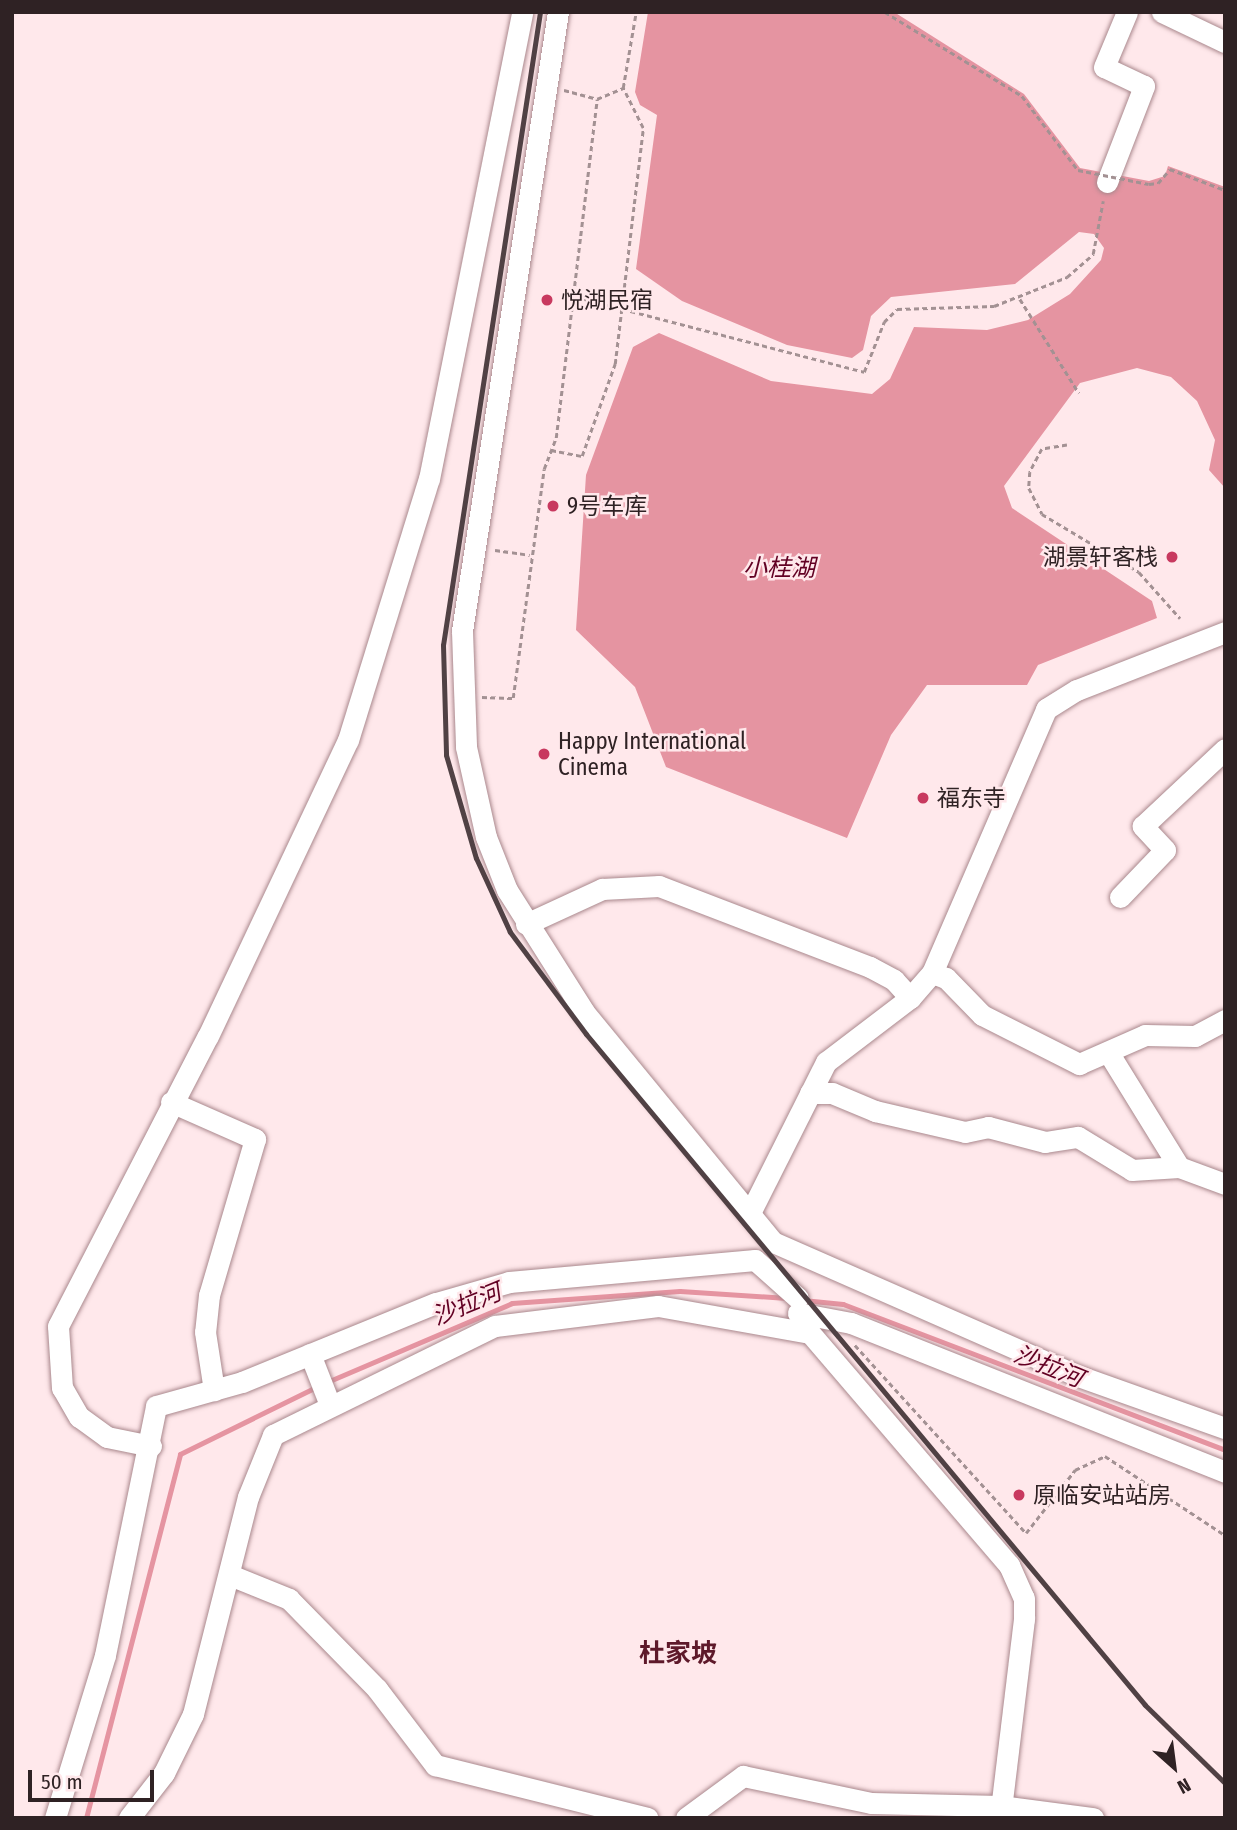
<!DOCTYPE html>
<meta charset="utf-8">
<style>
body{margin:0}
#map{position:relative;width:1237px;height:1830px;overflow:hidden;background:#ffe8eb;font-family:"Fira Sans Condensed","Noto Sans SC",sans-serif}
div>[style]{position:absolute}
.water>*{inset:0;background:#e594a1}
.stream>*{height:5px;margin:-2.5px;padding:0 2.5px;transform-origin:2.5px;border-radius:2.5px;background:#e594a1}
.path>*{height:2.5px;margin-top:-1.25px;transform-origin:0;background:repeating-linear-gradient(90deg,#a39193 0 5px,transparent 0 8.5px)}
.roads{filter:drop-shadow(0 0 2px #aa888d) drop-shadow(0 0 2px #aa888d)}
.minor>*{height:21px;margin:-10.5px;padding:0 10.5px;transform-origin:10.5px;border-radius:10.5px;background:#fff}
.rail>*{height:5px;margin:-2.5px;padding:0 2.5px;transform-origin:2.5px;border-radius:2.5px;background:#504144}
.path-bridge>*{height:2.5px;margin-top:-1.25px;transform-origin:0;background:repeating-linear-gradient(90deg,#a39193 0 5px,transparent 0 8.5px)}
.dots>*{width:19px;height:19px;translate:-50% -50%;box-sizing:border-box;border:4px solid #ffe8eb;border-radius:50%}
span{translate:-50% -50%;white-space:nowrap;text-align:center;line-height:1.15;-webkit-text-stroke:5px #ffe8eb;paint-order:stroke}
.poi-label{font-size:23px;color:#2f2224}
.left{translate:0 -50%;text-align:left}
.right{translate:-100% -50%;text-align:right}
.water-label{font-size:24px;color:#620023;font-style:italic}
.quarter-label{font-size:26px;color:#5e192a;font-weight:700}
.frame{position:absolute;inset:0;border:14px solid #2f2224;pointer-events:none}
.north{position:absolute;left:1139px;top:1732px;width:70px;height:70px;-webkit-text-stroke:5px #ffe8eb;paint-order:stroke;rotate:152deg;font-size:19px;font-weight:700;line-height:28px;text-align:center;color:#2f2224}
.north::after{content:'';display:block;margin:auto;width:24px;height:32px;background:#2f2224;clip-path:polygon(50% 0,100% 100%,50% 72%,0 100%)}
.scale{position:absolute;left:28px;top:1770px;width:126px;height:32px;box-sizing:border-box;border:4px solid #2f2224;border-top:0;padding-left:9px;font-size:21px;line-height:24px;white-space:nowrap;color:#2f2224;-webkit-text-stroke:5px #ffe8eb;paint-order:stroke}
</style>
<div id="map">
<div class="water">
<div style="clip-path:polygon(648px 12px,894px 12px,1024px 94px,1080px 168px,1149px 181px,1165px 176px,1168px 166px,1225px 187px,1225px 488px,1209px 470px,1215px 440px,1197px 401px,1171px 377px,1137px 368px,1080px 383px,1004px 486px,1012px 508px,1152px 601px,1157px 618px,1038px 665px,1027px 685px,927px 685px,891px 735px,847px 838px,666px 767px,635px 687px,576px 630px,586px 475px,633px 347px,659px 333px,771px 381px,872px 394px,890px 379px,914px 327px,987px 330px,1028px 320px,1070px 294px,1101px 260px,1104px 248px,1094px 234px,1079px 232px,1015px 284px,891px 297px,871px 316px,863px 350px,852px 358px,787px 345px,682px 301px,636px 269px,657px 115px,640px 105px,635px 92px)"></div>
</div>
<div class="stream">
<div style="left:803px;top:1300px;width:40px;rotate:5.7deg"></div>
<div style="left:843px;top:1304px;width:409px;rotate:20.9deg"></div>
<div style="left:327px;top:1382px;width:201px;rotate:-23.1deg"></div>
<div style="left:512px;top:1303px;width:168px;rotate:-4.1deg"></div>
<div style="left:680px;top:1291px;width:107px;rotate:3.7deg"></div>
<div style="left:86px;top:1818px;width:376px;rotate:-75.5deg"></div>
<div style="left:180px;top:1454px;width:154px;rotate:-26.2deg"></div>
</div>
<div class="path">
<div style="left:564px;top:90px;width:34px;rotate:15deg"></div>
<div style="left:573px;top:296px;width:301px;rotate:14.6deg"></div>
<div style="left:864px;top:372px;width:54px;rotate:-68.2deg"></div>
<div style="left:884px;top:322px;width:18px;rotate:-45deg"></div>
<div style="left:897px;top:309px;width:97px;rotate:-1.8deg"></div>
<div style="left:994px;top:306px;width:79px;rotate:-21.7deg"></div>
<div style="left:1067px;top:277px;width:35px;rotate:-41deg"></div>
<div style="left:1093px;top:254px;width:54px;rotate:-79.3deg"></div>
<div style="left:1020px;top:299px;width:111px;rotate:57.9deg"></div>
<div style="left:1067px;top:445px;width:25px;rotate:171deg"></div>
<div style="left:1042px;top:449px;width:26px;rotate:118deg"></div>
<div style="left:1030px;top:472px;width:16px;rotate:94deg"></div>
<div style="left:1029px;top:488px;width:29px;rotate:63deg"></div>
<div style="left:1042px;top:514px;width:113px;rotate:30.9deg"></div>
<div style="left:1139px;top:572px;width:62px;rotate:48.3deg"></div>
<div style="left:551px;top:450px;width:32px;rotate:11deg"></div>
<div style="left:582px;top:456px;width:98px;rotate:-70.3deg"></div>
<div style="left:615px;top:364px;width:238px;rotate:-83.2deg"></div>
<div style="left:643px;top:128px;width:45px;rotate:-116.6deg"></div>
<div style="left:495px;top:550px;width:35px;rotate:8deg"></div>
<div style="left:482px;top:697px;width:31px;rotate:2deg"></div>
<div style="left:513px;top:698px;width:231px;rotate:-82.3deg"></div>
<div style="left:544px;top:469px;width:33px;rotate:-69deg"></div>
<div style="left:556px;top:438px;width:341px;rotate:-83.1deg"></div>
<div style="left:597px;top:99px;width:28px;rotate:-23deg"></div>
<div style="left:623px;top:88px;width:77px;rotate:-80.3deg"></div>
<div style="left:855px;top:1345px;width:254px;rotate:47.7deg"></div>
<div style="left:1026px;top:1533px;width:80px;rotate:-52.1deg"></div>
<div style="left:1075px;top:1470px;width:33px;rotate:-25deg"></div>
<div style="left:1105px;top:1456px;width:144px;rotate:33.4deg"></div>
</div>
<div class="roads">
<div class="minor">
<div style="left:558px;top:12px;width:626px;rotate:98.82deg"></div>
<div style="left:462px;top:631px;width:116px;rotate:88deg"></div>
<div style="left:466px;top:747px;width:92px;rotate:77.5deg"></div>
<div style="left:486px;top:837px;width:57px;rotate:68.4deg"></div>
<div style="left:507px;top:890px;width:144px;rotate:57.7deg"></div>
<div style="left:584px;top:1012px;width:298px;rotate:50.6deg"></div>
<div style="left:773px;top:1242px;width:328px;rotate:23.7deg"></div>
<div style="left:1073px;top:1374px;width:161px;rotate:19.6deg"></div>
<div style="left:1162px;top:12px;width:70px;rotate:25.5deg"></div>
<div style="left:1107px;top:182px;width:103px;rotate:-68.9deg"></div>
<div style="left:1144px;top:86px;width:44px;rotate:-154.6deg"></div>
<div style="left:1104px;top:67px;width:60px;rotate:-67.3deg"></div>
<div style="left:1120px;top:897px;width:65px;rotate:-46.2deg"></div>
<div style="left:1165px;top:850px;width:33px;rotate:-133deg"></div>
<div style="left:1143px;top:826px;width:112px;rotate:-43.2deg"></div>
<div style="left:526px;top:924px;width:84px;rotate:-24.7deg"></div>
<div style="left:602px;top:889px;width:57px;rotate:-3deg"></div>
<div style="left:659px;top:886px;width:226px;rotate:21deg"></div>
<div style="left:870px;top:967px;width:27px;rotate:28deg"></div>
<div style="left:894px;top:980px;width:24px;rotate:48deg"></div>
<div style="left:932px;top:973px;width:15px;rotate:20deg"></div>
<div style="left:946px;top:978px;width:52px;rotate:45.8deg"></div>
<div style="left:982px;top:1015px;width:109px;rotate:26.8deg"></div>
<div style="left:1079px;top:1064px;width:72px;rotate:-23.7deg"></div>
<div style="left:1145px;top:1035px;width:50px;rotate:1.1deg"></div>
<div style="left:1195px;top:1036px;width:34px;rotate:-28deg"></div>
<div style="left:1108px;top:1052px;width:135px;rotate:58.3deg"></div>
<div style="left:1179px;top:1167px;width:49px;rotate:20.3deg"></div>
<div style="left:810px;top:1093px;width:22px"></div>
<div style="left:832px;top:1093px;width:47px;rotate:22.7deg"></div>
<div style="left:875px;top:1111px;width:92px;rotate:13.1deg"></div>
<div style="left:965px;top:1132px;width:24px;rotate:-12deg"></div>
<div style="left:988px;top:1127px;width:59px;rotate:14.7deg"></div>
<div style="left:1045px;top:1142px;width:33px;rotate:-9deg"></div>
<div style="left:1078px;top:1137px;width:63px;rotate:31.4deg"></div>
<div style="left:1132px;top:1170px;width:47px;rotate:-3.7deg"></div>
<div style="left:171px;top:1102px;width:92px;rotate:23.8deg"></div>
<div style="left:255px;top:1139px;width:163px;rotate:106.4deg"></div>
<div style="left:209px;top:1295px;width:37px;rotate:96deg"></div>
<div style="left:205px;top:1332px;width:59px;rotate:81.2deg"></div>
<div style="left:750px;top:1213px;width:169px;rotate:-63.3deg"></div>
<div style="left:826px;top:1062px;width:106px;rotate:-37.3deg"></div>
<div style="left:910px;top:998px;width:33px;rotate:-49deg"></div>
<div style="left:932px;top:973px;width:288px;rotate:-66.6deg"></div>
<div style="left:1046px;top:709px;width:36px;rotate:-32deg"></div>
<div style="left:1077px;top:690px;width:159px;rotate:-21.4deg"></div>
<div style="left:798px;top:1313px;width:54px;rotate:10.7deg"></div>
<div style="left:851px;top:1323px;width:403px;rotate:21.7deg"></div>
<div style="left:310px;top:1354px;width:55px;rotate:68.6deg"></div>
<div style="left:151px;top:1446px;width:45px;rotate:-168.4deg"></div>
<div style="left:107px;top:1437px;width:34px;rotate:-144deg"></div>
<div style="left:79px;top:1417px;width:34px;rotate:-120deg"></div>
<div style="left:62px;top:1388px;width:62px;rotate:-93.7deg"></div>
<div style="left:58px;top:1326px;width:326px;rotate:-62.7deg"></div>
<div style="left:208px;top:1036px;width:327px;rotate:-64.7deg"></div>
<div style="left:348px;top:740px;width:273px;rotate:-72.8deg"></div>
<div style="left:429px;top:479px;width:476px;rotate:-78.7deg"></div>
<div style="left:230px;top:1575px;width:64px;rotate:22.1deg"></div>
<div style="left:289px;top:1599px;width:126px;rotate:45.6deg"></div>
<div style="left:377px;top:1689px;width:96px;rotate:52.7deg"></div>
<div style="left:435px;top:1765px;width:219px;rotate:14deg"></div>
<div style="left:55px;top:1818px;width:170px;rotate:-72.9deg"></div>
<div style="left:105px;top:1655px;width:254px;rotate:-78.4deg"></div>
<div style="left:156px;top:1406px;width:89px;rotate:-15.6deg"></div>
<div style="left:242px;top:1382px;width:209px;rotate:-22.2deg"></div>
<div style="left:436px;top:1303px;width:76px;rotate:-16deg"></div>
<div style="left:509px;top:1282px;width:247px;rotate:-5.1deg"></div>
<div style="left:755px;top:1260px;width:57px;rotate:41.5deg"></div>
<div style="left:129px;top:1818px;width:57px;rotate:-52.1deg"></div>
<div style="left:164px;top:1773px;width:66px;rotate:-63.8deg"></div>
<div style="left:193px;top:1714px;width:224px;rotate:-75.8deg"></div>
<div style="left:248px;top:1497px;width:67px;rotate:-68deg"></div>
<div style="left:273px;top:1435px;width:247px;rotate:-26.2deg"></div>
<div style="left:495px;top:1326px;width:164px;rotate:-7deg"></div>
<div style="left:658px;top:1306px;width:154px;rotate:10.1deg"></div>
<div style="left:810px;top:1333px;width:306px;rotate:49.4deg"></div>
<div style="left:1009px;top:1565px;width:36px;rotate:66deg"></div>
<div style="left:1024px;top:1598px;width:21px;rotate:90deg"></div>
<div style="left:1024px;top:1619px;width:200px;rotate:96.9deg"></div>
<div style="left:686px;top:1818px;width:71px;rotate:-36.4deg"></div>
<div style="left:743px;top:1776px;width:131px;rotate:11.9deg"></div>
<div style="left:871px;top:1803px;width:129px;rotate:1.3deg"></div>
<div style="left:1000px;top:1806px;width:94px;rotate:7.4deg"></div>
</div>
</div>
<div class="rail">
<div style="left:540px;top:12px;width:640px;rotate:98.71deg"></div>
<div style="left:443px;top:645px;width:110px;rotate:88.4deg"></div>
<div style="left:446px;top:755px;width:107px;rotate:73.8deg"></div>
<div style="left:476px;top:858px;width:81px;rotate:65.3deg"></div>
<div style="left:510px;top:932px;width:127px;rotate:53.3deg"></div>
<div style="left:586px;top:1034px;width:873px;rotate:50.2deg"></div>
<div style="left:1145px;top:1705px;width:112px;rotate:44.3deg"></div>
</div>
<div class="path-bridge">
<div style="left:885px;top:12px;width:161px;rotate:31.5deg"></div>
<div style="left:1022px;top:96px;width:93px;rotate:52.9deg"></div>
<div style="left:1078px;top:170px;width:72px;rotate:11.2deg"></div>
<div style="left:1149px;top:184px;width:9px;rotate:-6deg"></div>
<div style="left:1158px;top:183px;width:18px;rotate:-49deg"></div>
<div style="left:1170px;top:169px;width:59px;rotate:20.9deg"></div>
</div>
<div class="dots">
<div style="left:547px;top:300px;background:#c8395f"></div>
<div style="left:553px;top:506px;background:#c8395f"></div>
<div style="left:1172px;top:557px;background:#c8395f"></div>
<div style="left:544px;top:754px;background:#c8395f"></div>
<div style="left:923px;top:798px;background:#c8395f"></div>
<div style="left:1019px;top:1495px;background:#c8395f"></div>
</div>
<div class="poi-label">
<span class="left" style="left:561px;top:300px">悦湖民宿</span>
<span class="left" style="left:567px;top:506px">9号车库</span>
<span class="right" style="left:1158px;top:557px">湖景轩客栈</span>
<span class="left" style="left:558px;top:754px">Happy International<br>Cinema</span>
<span class="left" style="left:937px;top:798px">福东寺</span>
<span class="left" style="left:1033px;top:1495px">原临安站站房</span>
</div>
<div class="water-label">
<span style="left:779px;top:569px">小桂湖</span>
<span style="left:467px;top:1305px;rotate:-22deg">沙拉河</span>
<span style="left:1048px;top:1367px;rotate:22deg">沙拉河</span>
</div>
<div class="quarter-label">
<span style="left:678px;top:1654px">杜家坡</span>
</div>
<div class="frame"></div>
<div class="north">N</div>
<div class="scale">50 m</div>
</div>
